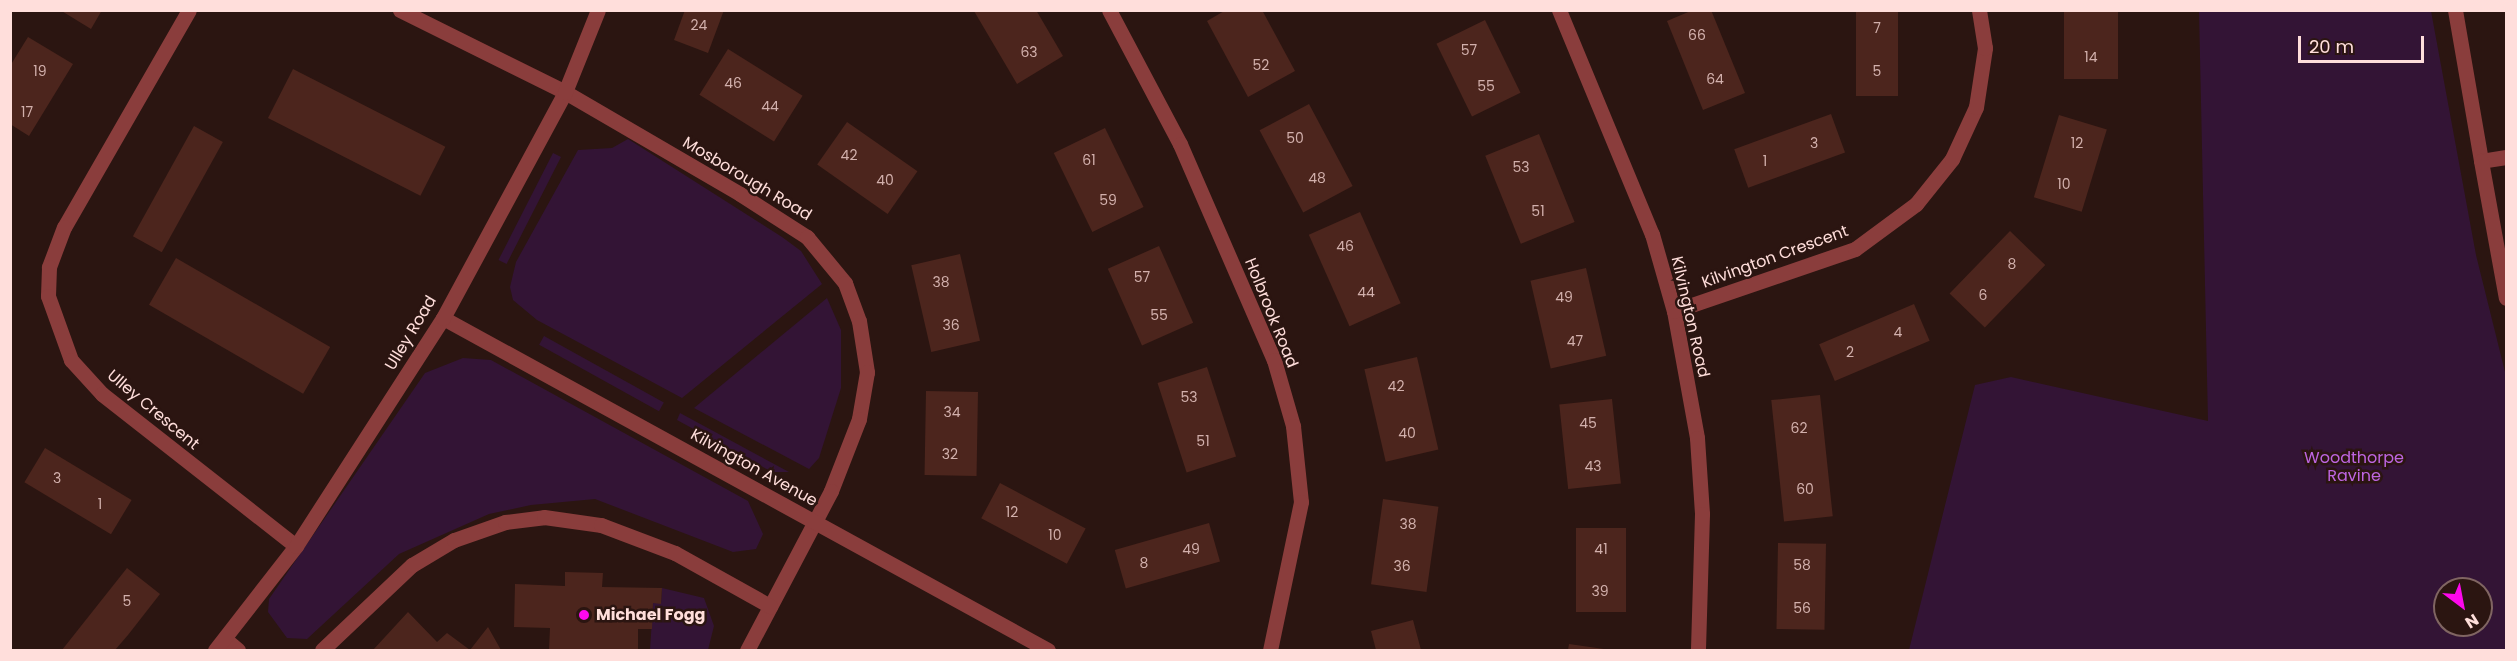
<!DOCTYPE html>
<style>
body{margin:0}
#map{position:relative;width:2517px;height:661px;overflow:hidden;background:#2b1511;font-family:Poppins,sans-serif}
div>[style]{position:absolute}
.green>*{inset:0;background:#331435;transform-origin:0 0}
.building>*{inset:0;background:#4c251d;transform-origin:0 0}
.minor>*{height:15px;margin:-7.5px;padding:0 7.5px;transform-origin:7.5px;border-radius:7.5px;background:#8a3d3c}
.dots>*{width:16px;height:16px;translate:-50% -50%;box-sizing:border-box;border:3px solid #2b1511;border-radius:50%}
span{translate:-50% -50%;white-space:nowrap;text-align:center;line-height:1.15;-webkit-text-stroke:5px #2b1511;paint-order:stroke}
.number-label{font-size:14px;color:#d2b0ac}
.number-label span{-webkit-text-stroke-width:0}
.street-label{font-size:16px;color:#ffdedb}
.park-label{font-size:16px;color:#be65e1}
.poi-label{font-size:16px;color:#ffdedb;font-weight:700}
.left{translate:0 -50%;text-align:left}
.frame{position:absolute;inset:0;border:12px solid #ffdedb;pointer-events:none}
.north{position:absolute;left:2433px;top:577px;width:60px;height:60px;box-sizing:border-box;background:#2b1511;border:2px solid #806562;border-radius:50%;rotate:148deg;font-size:16px;font-weight:700;line-height:24px;text-align:center;color:#ffdedb}
.north::after{content:'';display:block;margin:auto;width:21px;height:27px;background:#fe08ed;clip-path:polygon(50% 0,100% 100%,50% 72%,0 100%)}
.scale{position:absolute;left:2298px;top:36px;width:126px;height:27px;box-sizing:border-box;border:3px solid #ffdedb;border-top:0;padding-left:8px;font-size:18px;line-height:21px;white-space:nowrap;color:#ffdedb;-webkit-text-stroke:4px #2b1511;paint-order:stroke}
</style>
<div id="map">
<div class="green">
<div style="clip-path:polygon(evenodd,2199px 11px,2431px 11px,2476px 255px,2506px 376px,2506px 650px,1909px 650px,1975px 385px,2011px 377px,2208px 421px,2199px 11px,2445px 589px,2481px 589px,2481px 625px,2445px 625px,2445px 589px)"></div>
<div style="clip-path:polygon(628px 139px,782px 237px,801px 251px,822px 284px,682px 398px,537px 320px,513px 300px,510px 287px,516px 262px,578px 150px,612px 148px)"></div>
<div style="left:553px;top:153px;width:9px;height:120px;rotate:27deg"></div>
<div style="clip-path:polygon(827px 298px,841px 330px,841px 388px,819px 458px,809px 469px,694px 408px)"></div>
<div style="left:544px;top:336px;width:137px;height:10px;rotate:29deg"></div>
<div style="clip-path:polygon(463px 358px,491px 360px,748px 501px,763px 534px,756px 549px,733px 552px,595px 499px,531px 505px,489px 514px,399px 554px,307px 639px,287px 638px,268px 612px,269px 599px,425px 373px)"></div>
<div style="clip-path:polygon(680px 413px,789px 472px,772px 472px,677px 420px)"></div>
<div style="clip-path:polygon(662px 588px,704px 598px,714px 626px,708px 650px,650px 650px,653px 603px,661px 603px)"></div>
</div>
<div class="building">
<div style="clip-path:polygon(60px 10px,102px 10px,91px 29px)"></div>
<div style="clip-path:polygon(685px 10px,724px 10px,708px 53px,674px 40px)"></div>
<div style="clip-path:polygon(1036px 10px,1063px 56px,1017px 84px,974px 11px)"></div>
<div style="clip-path:polygon(1226px 10px,1262px 10px,1295px 71px,1248px 97px,1207px 21px)"></div>
<div style="clip-path:polygon(1693px 10px,1711px 10px,1745px 93px,1703px 110px,1667px 21px)"></div>
<div style="left:1856px;top:10px;width:42px;height:86px"></div>
<div style="left:2064px;top:10px;width:54px;height:69px"></div>
<div style="left:1485px;top:20px;width:81px;height:54px;rotate:64deg"></div>
<div style="clip-path:polygon(28px 37px,73px 64px,29px 136px,10px 124px,10px 66px)"></div>
<div style="left:728px;top:49px;width:88px;height:54px;rotate:32deg"></div>
<div style="left:293px;top:69px;width:171px;height:55px;rotate:27deg"></div>
<div style="left:1309px;top:104px;width:93px;height:56px;rotate:62deg"></div>
<div style="left:1831px;top:114px;width:41px;height:103px;rotate:70deg"></div>
<div style="left:2059px;top:115px;width:50px;height:86px;rotate:17deg"></div>
<div style="left:847px;top:122px;width:86px;height:52px;rotate:35deg"></div>
<div style="left:194px;top:126px;width:33px;height:126px;rotate:29deg"></div>
<div style="left:1105px;top:128px;width:88px;height:57px;rotate:64deg"></div>
<div style="left:1539px;top:134px;width:95px;height:58px;rotate:68deg"></div>
<div style="left:1360px;top:212px;width:100px;height:56px;rotate:66deg"></div>
<div style="left:2010px;top:231px;width:49px;height:87px;rotate:44deg"></div>
<div style="left:1159px;top:246px;width:84px;height:56px;rotate:66deg"></div>
<div style="left:960px;top:254px;width:89px;height:50px;rotate:77deg"></div>
<div style="left:176px;top:258px;width:178px;height:54px;rotate:30deg"></div>
<div style="left:1586px;top:268px;width:90px;height:57px;rotate:77deg"></div>
<div style="left:1914px;top:304px;width:40px;height:103px;rotate:67deg"></div>
<div style="left:1417px;top:357px;width:95px;height:54px;rotate:77deg"></div>
<div style="left:1207px;top:367px;width:94px;height:52px;rotate:72deg"></div>
<div style="left:926px;top:391px;width:52px;height:84px;rotate:1deg"></div>
<div style="left:1820px;top:395px;width:122px;height:49px;rotate:84deg"></div>
<div style="left:1612px;top:399px;width:85px;height:53px;rotate:84deg"></div>
<div style="left:45px;top:448px;width:101px;height:40px;rotate:31deg"></div>
<div style="left:1000px;top:483px;width:97px;height:40px;rotate:28deg"></div>
<div style="left:1383px;top:499px;width:56px;height:86px;rotate:8deg"></div>
<div style="left:1209px;top:523px;width:40px;height:98px;rotate:74deg"></div>
<div style="left:1576px;top:528px;width:50px;height:84px"></div>
<div style="left:1778px;top:543px;width:48px;height:86px;rotate:1deg"></div>
<div style="clip-path:polygon(127px 568px,160px 594px,128px 635px,115px 650px,62px 650px)"></div>
<div style="clip-path:polygon(565px 572px,603px 573px,602px 587px,662px 588px,661px 604px,653px 603px,652px 629px,638px 629px,638px 650px,549px 650px,550px 628px,514px 627px,515px 584px,565px 586px)"></div>
<div style="clip-path:polygon(408px 612px,437px 642px,447px 633px,470px 650px,488px 627px,501px 650px,373px 650px)"></div>
<div style="clip-path:polygon(1413px 620px,1421px 650px,1376px 650px,1371px 631px)"></div>
<div style="clip-path:polygon(1569px 644px,1604px 649px,1604px 650px,1568px 650px)"></div>
</div>
<div class="minor">
<div style="left:189px;top:10px;width:250px;rotate:119.9deg"></div>
<div style="left:64px;top:227px;width:43px;rotate:110.6deg"></div>
<div style="left:49px;top:267px;width:29px;rotate:92deg"></div>
<div style="left:48px;top:296px;width:68px;rotate:70.2deg"></div>
<div style="left:71px;top:360px;width:46px;rotate:47.6deg"></div>
<div style="left:102px;top:394px;width:246px;rotate:38.1deg"></div>
<div style="left:400px;top:10px;width:184px;rotate:26.4deg"></div>
<div style="left:565px;top:92px;width:203px;rotate:30.2deg"></div>
<div style="left:740px;top:194px;width:80px;rotate:32.7deg"></div>
<div style="left:807px;top:237px;width:60px;rotate:50.4deg"></div>
<div style="left:845px;top:283px;width:40px;rotate:69.8deg"></div>
<div style="left:859px;top:321px;width:52px;rotate:81.1deg"></div>
<div style="left:867px;top:372px;width:48px;rotate:99.7deg"></div>
<div style="left:859px;top:419px;width:77px;rotate:111.3deg"></div>
<div style="left:831px;top:491px;width:180px;rotate:117.8deg"></div>
<div style="left:1109px;top:10px;width:152px;rotate:62.1deg"></div>
<div style="left:1180px;top:144px;width:236px;rotate:66.5deg"></div>
<div style="left:1274px;top:360px;width:69px;rotate:73.9deg"></div>
<div style="left:1293px;top:426px;width:76px;rotate:84deg"></div>
<div style="left:1301px;top:502px;width:151px;rotate:101.8deg"></div>
<div style="left:1559px;top:10px;width:243px;rotate:67.5deg"></div>
<div style="left:1652px;top:234px;width:80px;rotate:74.1deg"></div>
<div style="left:1674px;top:311px;width:129px;rotate:79.7deg"></div>
<div style="left:1697px;top:438px;width:76px;rotate:86.2deg"></div>
<div style="left:1702px;top:514px;width:136px;rotate:91.7deg"></div>
<div style="left:2455px;top:10px;width:153px;rotate:80.2deg"></div>
<div style="left:2506px;top:157px;width:25px;rotate:171deg"></div>
<div style="left:2481px;top:161px;width:139px;rotate:79.7deg"></div>
<div style="left:1674px;top:311px;width:191px;rotate:-18.9deg"></div>
<div style="left:1855px;top:249px;width:76px;rotate:-36.4deg"></div>
<div style="left:1916px;top:204px;width:58px;rotate:-51.3deg"></div>
<div style="left:1952px;top:159px;width:57px;rotate:-65.2deg"></div>
<div style="left:1976px;top:107px;width:60px;rotate:-81.3deg"></div>
<div style="left:1985px;top:48px;width:38px;rotate:-99deg"></div>
<div style="left:443px;top:318px;width:690px;rotate:28.76deg"></div>
<div style="left:225px;top:639px;width:17px;rotate:40deg"></div>
<div style="left:215px;top:650px;width:132px;rotate:-52.1deg"></div>
<div style="left:296px;top:546px;width:271px;rotate:-57.2deg"></div>
<div style="left:443px;top:318px;width:257px;rotate:-61.6deg"></div>
<div style="left:565px;top:92px;width:88px;rotate:-68.1deg"></div>
<div style="left:322px;top:650px;width:124px;rotate:-43.4deg"></div>
<div style="left:412px;top:565px;width:49px;rotate:-30.8deg"></div>
<div style="left:454px;top:540px;width:54px;rotate:-19.4deg"></div>
<div style="left:505px;top:522px;width:39px;rotate:-7deg"></div>
<div style="left:544px;top:517px;width:58px;rotate:8deg"></div>
<div style="left:601px;top:525px;width:79px;rotate:20.7deg"></div>
<div style="left:675px;top:553px;width:109px;rotate:29.2deg"></div>
</div>
<div class="dots">
<div style="left:584px;top:615px;background:#fe08ed"></div>
</div>
<div class="number-label">
<span style="left:699px;top:25px">24</span>
<span style="left:1877px;top:28px">7</span>
<span style="left:1697px;top:35px">66</span>
<span style="left:1469px;top:50px">57</span>
<span style="left:1029px;top:52px">63</span>
<span style="left:2091px;top:57px">14</span>
<span style="left:1261px;top:65px">52</span>
<span style="left:40px;top:71px">19</span>
<span style="left:1877px;top:71px">5</span>
<span style="left:1715px;top:79px">64</span>
<span style="left:733px;top:83px">46</span>
<span style="left:1486px;top:86px">55</span>
<span style="left:770px;top:106px">44</span>
<span style="left:27px;top:112px">17</span>
<span style="left:1295px;top:138px">50</span>
<span style="left:1814px;top:143px">3</span>
<span style="left:2077px;top:143px">12</span>
<span style="left:849px;top:155px">42</span>
<span style="left:1089px;top:160px">61</span>
<span style="left:1765px;top:161px">1</span>
<span style="left:1521px;top:167px">53</span>
<span style="left:1317px;top:178px">48</span>
<span style="left:885px;top:180px">40</span>
<span style="left:2064px;top:184px">10</span>
<span style="left:1108px;top:200px">59</span>
<span style="left:1538px;top:211px">51</span>
<span style="left:1345px;top:246px">46</span>
<span style="left:2012px;top:264px">8</span>
<span style="left:1142px;top:277px">57</span>
<span style="left:941px;top:282px">38</span>
<span style="left:1366px;top:292px">44</span>
<span style="left:1983px;top:295px">6</span>
<span style="left:1564px;top:297px">49</span>
<span style="left:1159px;top:315px">55</span>
<span style="left:951px;top:325px">36</span>
<span style="left:1898px;top:332px">4</span>
<span style="left:1575px;top:341px">47</span>
<span style="left:1850px;top:352px">2</span>
<span style="left:1396px;top:386px">42</span>
<span style="left:1189px;top:397px">53</span>
<span style="left:952px;top:412px">34</span>
<span style="left:1588px;top:423px">45</span>
<span style="left:1799px;top:428px">62</span>
<span style="left:1407px;top:433px">40</span>
<span style="left:1203px;top:441px">51</span>
<span style="left:950px;top:454px">32</span>
<span style="left:1593px;top:466px">43</span>
<span style="left:57px;top:478px">3</span>
<span style="left:1805px;top:489px">60</span>
<span style="left:100px;top:504px">1</span>
<span style="left:1012px;top:512px">12</span>
<span style="left:1408px;top:524px">38</span>
<span style="left:1055px;top:535px">10</span>
<span style="left:1191px;top:549px">49</span>
<span style="left:1601px;top:549px">41</span>
<span style="left:1144px;top:563px">8</span>
<span style="left:1802px;top:565px">58</span>
<span style="left:1402px;top:566px">36</span>
<span style="left:1600px;top:591px">39</span>
<span style="left:127px;top:601px">5</span>
<span style="left:1802px;top:608px">56</span>
</div>
<div class="street-label">
<span style="left:747px;top:179px;rotate:31deg">Mosborough Road</span>
<span style="left:1775px;top:257px;rotate:-20deg">Kilvington Crescent</span>
<span style="left:1271px;top:313px;rotate:68deg">Holbrook Road</span>
<span style="left:1690px;top:317px;rotate:77deg">Kilvington Road</span>
<span style="left:411px;top:333px;rotate:-59deg">Ulley Road</span>
<span style="left:153px;top:410px;rotate:40deg">Ulley Crescent</span>
<span style="left:754px;top:468px;rotate:29deg">Kilvington Avenue</span>
</div>
<div class="park-label">
<span style="left:2354px;top:467px">Woodthorpe<br>Ravine</span>
</div>
<div class="poi-label">
<span class="left" style="left:596px;top:615px">Michael Fogg</span>
</div>
<div class="frame"></div>
<div class="north">N</div>
<div class="scale">20 m</div>
</div>
